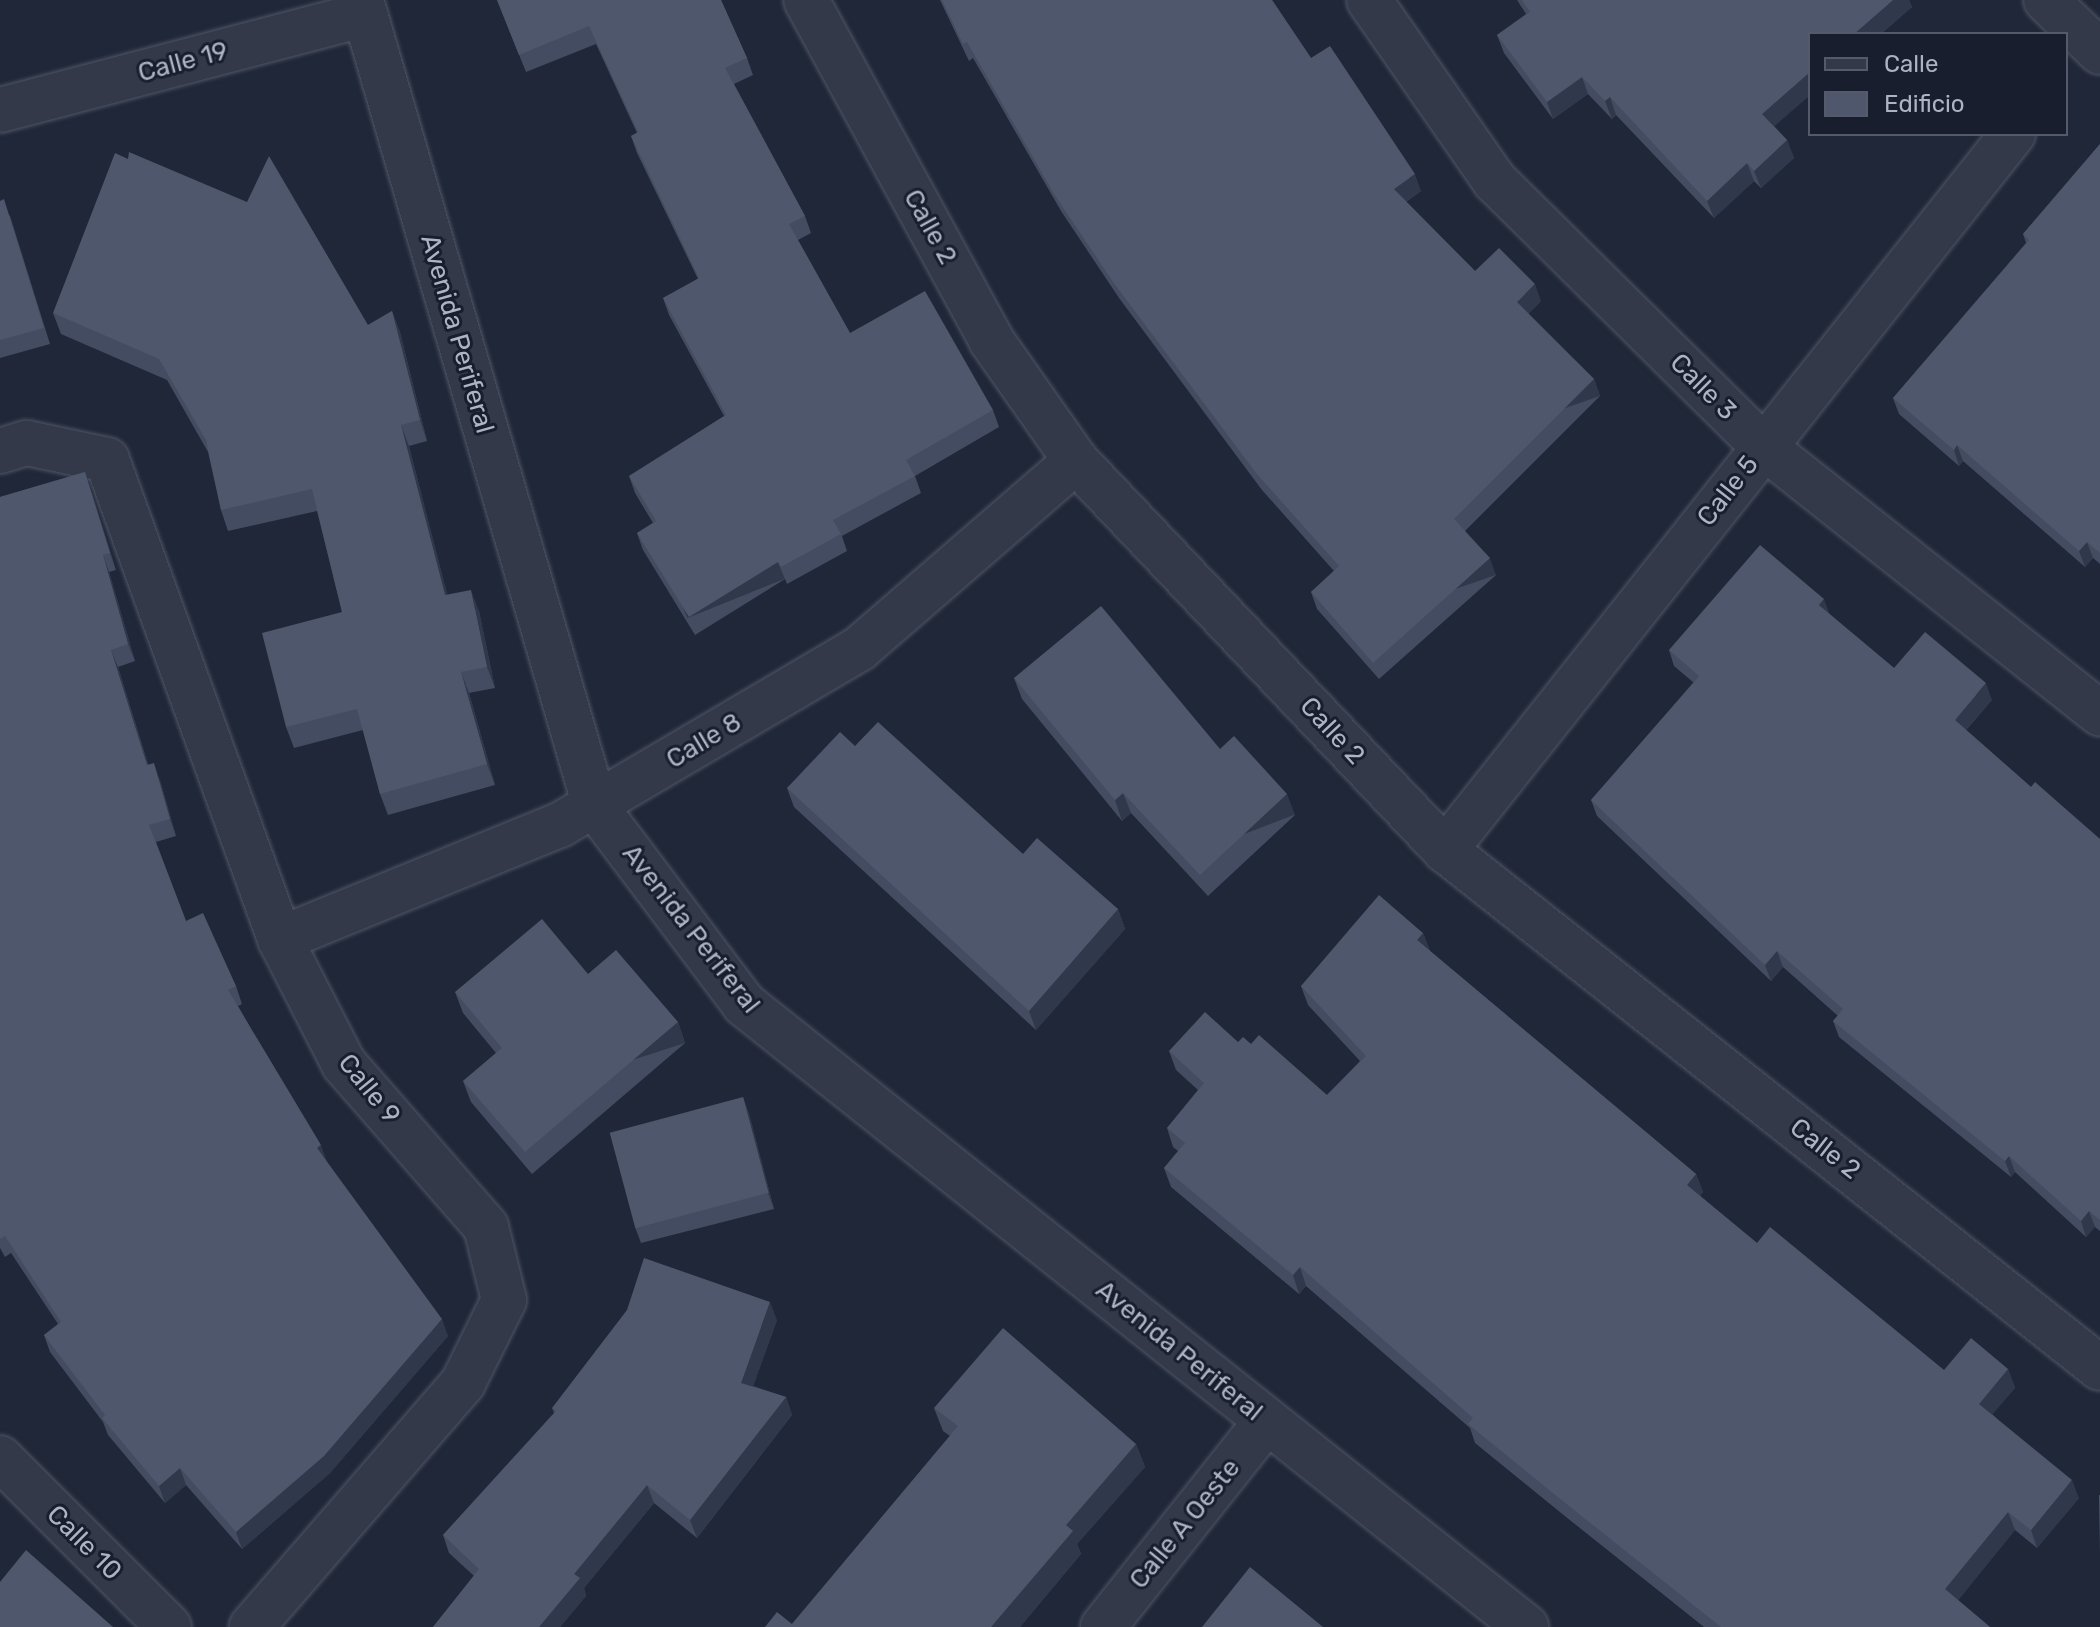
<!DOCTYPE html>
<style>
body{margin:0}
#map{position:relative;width:2100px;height:1627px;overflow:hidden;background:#1f2738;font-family:Rubik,sans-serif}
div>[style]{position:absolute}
.roads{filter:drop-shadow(0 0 2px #505666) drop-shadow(0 0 2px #505666)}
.minor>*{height:44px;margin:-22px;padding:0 22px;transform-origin:22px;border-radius:22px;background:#333948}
.wall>*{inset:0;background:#434c60}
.shaded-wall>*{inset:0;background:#30384b;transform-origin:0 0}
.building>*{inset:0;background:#4e576b;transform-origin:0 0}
span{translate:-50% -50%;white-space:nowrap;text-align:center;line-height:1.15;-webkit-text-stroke:6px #181e2d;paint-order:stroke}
.street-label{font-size:26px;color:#adb3c5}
.legend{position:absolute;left:1808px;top:32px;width:260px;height:104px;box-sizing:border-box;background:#181e2d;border:2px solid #545a6a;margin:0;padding:10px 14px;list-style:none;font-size:24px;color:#adb3c5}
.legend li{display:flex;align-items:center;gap:16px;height:40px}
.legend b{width:40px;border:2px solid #545a6a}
</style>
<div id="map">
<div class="roads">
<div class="minor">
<div style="left:361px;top:0;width:839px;rotate:73.81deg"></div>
<div style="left:595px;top:806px;width:248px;rotate:53deg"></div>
<div style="left:744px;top:1004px;width:1000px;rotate:38.54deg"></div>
<div style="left:806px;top:0;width:387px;rotate:61.4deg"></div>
<div style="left:991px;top:340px;width:148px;rotate:54.9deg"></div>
<div style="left:1076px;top:461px;width:536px;rotate:46.51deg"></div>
<div style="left:1445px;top:850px;width:835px;rotate:38.34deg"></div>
<div style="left:1369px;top:0;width:221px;rotate:55.2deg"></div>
<div style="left:1495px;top:181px;width:378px;rotate:44.7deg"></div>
<div style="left:1764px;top:447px;width:429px;rotate:38.4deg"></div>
<div style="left:2046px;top:0;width:75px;rotate:43.9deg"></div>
<div style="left:0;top:110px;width:377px;rotate:-14.7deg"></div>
<div style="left:0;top:451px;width:28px;rotate:-17deg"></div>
<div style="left:27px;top:443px;width:82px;rotate:12deg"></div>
<div style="left:107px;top:460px;width:509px;rotate:70.14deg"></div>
<div style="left:280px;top:939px;width:140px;rotate:62.9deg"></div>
<div style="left:344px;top:1064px;width:216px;rotate:48.9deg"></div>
<div style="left:486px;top:1227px;width:75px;rotate:76.1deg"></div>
<div style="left:504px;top:1300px;width:93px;rotate:116.3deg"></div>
<div style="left:463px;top:1383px;width:323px;rotate:130.9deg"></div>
<div style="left:1445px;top:850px;width:914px;rotate:-51.58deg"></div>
<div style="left:280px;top:939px;width:302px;rotate:-22.2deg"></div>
<div style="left:560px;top:825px;width:347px;rotate:-30.5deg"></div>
<div style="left:859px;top:649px;width:287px;rotate:-40.9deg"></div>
<div style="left:0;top:1458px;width:239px;rotate:45deg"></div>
<div style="left:1103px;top:1627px;width:263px;rotate:-51.5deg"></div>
</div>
</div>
<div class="wall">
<div style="clip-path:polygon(497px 0,721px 0,747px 58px,753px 75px,734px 84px,805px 216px,811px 233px,798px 240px,850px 333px,993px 410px,999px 427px,915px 476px,921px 493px,842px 536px,847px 551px,787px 584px,785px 579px,695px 635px,643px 550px,637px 533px,653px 523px,635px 493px,629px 476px,724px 416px,669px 315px,663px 298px,698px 279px,637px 153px,631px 136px,637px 133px,596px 44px,526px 72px)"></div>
<div style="clip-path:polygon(940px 0,1272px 0,1311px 58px,1421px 191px,1406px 202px,1475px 271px,1541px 301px,1528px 314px,1594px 379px,1600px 396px,1465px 531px,1496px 575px,1379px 679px,1317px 609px,1311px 592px,1334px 571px,1262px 490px,1119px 298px,1061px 211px,973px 58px,969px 61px)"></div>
<div style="clip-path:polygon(1517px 0,1909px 0,1912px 7px,1774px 126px,1787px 140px,1794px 158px,1761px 188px,1754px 181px,1714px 218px,1616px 115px,1612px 119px,1588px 94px,1553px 119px,1504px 53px,1497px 35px,1526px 14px)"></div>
<div style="clip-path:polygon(2100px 144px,2100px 564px,2093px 558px,2085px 567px,1963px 461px,1959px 466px,1899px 414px,1893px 398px,2026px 243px,2023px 234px)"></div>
<div style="clip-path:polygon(0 201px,10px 216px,50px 344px,0 358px)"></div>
<div style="clip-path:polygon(392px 311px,400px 332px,427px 441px,409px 446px,447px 595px,479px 611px,495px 688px,469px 693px,495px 785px,388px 815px,380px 794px,363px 730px,294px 748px,286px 727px,342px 612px,317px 511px,228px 531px,221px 510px,208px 452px,167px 380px,61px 334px,53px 313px,368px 325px)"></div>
<div style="clip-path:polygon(85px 472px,116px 570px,109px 572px,135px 661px,118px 667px,148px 764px,160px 780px,176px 836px,156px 842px,186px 921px,236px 986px,242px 1004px,238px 1006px,327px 1162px,448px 1336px,330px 1473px,242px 1549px,186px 1485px,165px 1503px,108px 1435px,103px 1422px,50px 1352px,44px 1335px,58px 1324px,11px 1253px,5px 1257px,0 1248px,0 497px)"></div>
<div style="clip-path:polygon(1829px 614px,1894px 668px,1992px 700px,1966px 730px,2031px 787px,2100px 839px,2100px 1231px,2095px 1227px,2086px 1237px,2015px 1172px,2011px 1177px,1839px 1037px,1833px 1021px,1838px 1016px,1783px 967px,1771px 981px,1597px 816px,1591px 800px,1694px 683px,1674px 666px,1669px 650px)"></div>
<div style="clip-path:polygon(1014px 678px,1220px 749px,1295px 815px,1208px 896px,1131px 813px,1122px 821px,1022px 699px)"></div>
<div style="clip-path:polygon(855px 746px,1023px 854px,1118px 909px,1125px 929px,1036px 1030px,794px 807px,787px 788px)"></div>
<div style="clip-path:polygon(1423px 933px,1430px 951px,1696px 1174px,1703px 1192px,1700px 1196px,1757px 1243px,1944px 1370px,2008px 1369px,2015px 1388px,1992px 1414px,2079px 1498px,2037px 1548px,2015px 1530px,1958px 1600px,1990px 1627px,1704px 1627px,1566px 1517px,1475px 1443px,1470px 1428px,1306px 1286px,1299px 1294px,1171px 1187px,1164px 1168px,1178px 1151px,1173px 1147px,1167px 1128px,1198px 1090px,1176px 1070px,1169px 1051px,1238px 1042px,1251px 1044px,1327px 1095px,1360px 1061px,1308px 1005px,1301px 986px)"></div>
<div style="clip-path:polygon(588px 974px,678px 1022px,685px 1043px,532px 1174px,471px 1102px,463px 1081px,496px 1053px,463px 1013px,455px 992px)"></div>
<div style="clip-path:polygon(743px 1097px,749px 1114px,774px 1209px,641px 1243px,635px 1227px)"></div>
<div style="clip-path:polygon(777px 1320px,753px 1386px,786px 1397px,792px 1415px,697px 1538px,654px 1503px,584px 1588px,586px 1596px,560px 1627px,433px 1627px,474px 1576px,449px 1553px,443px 1535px,554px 1413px,552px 1408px)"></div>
<div style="clip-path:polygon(934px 1408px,1136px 1444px,1145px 1467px,1077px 1544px,1081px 1554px,1020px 1627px,765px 1627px,792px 1624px,950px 1436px,943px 1431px)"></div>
</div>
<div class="shaded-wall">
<div style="clip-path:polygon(1893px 0,1909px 0,1912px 7px,1880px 34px,1854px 34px)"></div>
<div style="clip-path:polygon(1810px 72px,1810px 95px,1769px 131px,1762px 114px)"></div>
<div style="clip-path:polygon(1582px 77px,1588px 94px,1553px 119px,1547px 102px)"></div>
<div style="clip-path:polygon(1610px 97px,1616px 115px,1612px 119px,1605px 101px)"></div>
<div style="clip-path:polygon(1787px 140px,1794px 158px,1761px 188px,1754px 171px)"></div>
<div style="clip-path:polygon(1747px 163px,1754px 181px,1714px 218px,1707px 201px)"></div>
<div style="clip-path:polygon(1415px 174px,1421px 191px,1400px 206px,1394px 189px)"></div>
<div style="clip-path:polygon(1535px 284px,1541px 301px,1523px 319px,1517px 302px)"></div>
<div style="clip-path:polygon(392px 311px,400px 332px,427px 441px,420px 420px)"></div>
<div style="left:1594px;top:379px;width:18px;height:198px;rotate:71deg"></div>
<div style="clip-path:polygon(401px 425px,409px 446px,453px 616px,445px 595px)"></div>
<div style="clip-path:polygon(1957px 445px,1963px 461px,1959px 466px,1954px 450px)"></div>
<div style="clip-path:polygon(85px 472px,91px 489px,116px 570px,110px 553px)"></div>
<div style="clip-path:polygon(2087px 542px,2093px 558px,2085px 567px,2079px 551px)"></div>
<div style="clip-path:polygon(103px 555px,109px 572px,135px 661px,128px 644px)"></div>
<div style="left:1490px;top:558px;width:18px;height:157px;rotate:71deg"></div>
<div style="left:778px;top:562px;width:18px;height:105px;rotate:68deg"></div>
<div style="clip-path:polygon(471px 590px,479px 611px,495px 688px,487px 667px)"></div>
<div style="clip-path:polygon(1824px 599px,1830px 615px,1819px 605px)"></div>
<div style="clip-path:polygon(111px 650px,118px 667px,153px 782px,147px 765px)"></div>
<div style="clip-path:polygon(461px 672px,469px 693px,495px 785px,487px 764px)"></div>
<div style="clip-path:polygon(1986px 683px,1992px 700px,1960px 736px,1955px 720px)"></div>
<div style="clip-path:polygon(154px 763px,160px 780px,176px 836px,170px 819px)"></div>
<div style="clip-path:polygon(1123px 793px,1131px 813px,1122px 821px,1115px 800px)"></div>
<div style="left:1287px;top:794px;width:22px;height:119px;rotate:69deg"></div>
<div style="clip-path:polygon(1118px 909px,1125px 929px,1036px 1030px,1029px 1011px)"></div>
<div style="clip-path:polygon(1423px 933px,1430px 951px,1417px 940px)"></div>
<div style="clip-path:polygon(1777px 951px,1783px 967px,1771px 981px,1765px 965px)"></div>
<div style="left:678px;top:1022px;width:22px;height:201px;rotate:72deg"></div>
<div style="clip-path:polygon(743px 1097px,749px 1114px,774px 1209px,768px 1193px)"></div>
<div style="clip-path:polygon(321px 1145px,327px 1162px,317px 1148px)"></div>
<div style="clip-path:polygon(2009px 1156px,2015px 1172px,2011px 1177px,2005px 1161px)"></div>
<div style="clip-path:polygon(1696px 1174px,1703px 1192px,1694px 1203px,1687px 1185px)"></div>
<div style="clip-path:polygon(2089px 1211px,2095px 1227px,2086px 1237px,2081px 1221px)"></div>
<div style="clip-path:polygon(1300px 1267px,1306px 1286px,1299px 1294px,1293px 1275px)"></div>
<div style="clip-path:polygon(770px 1302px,777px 1320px,748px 1401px,741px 1383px)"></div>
<div style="clip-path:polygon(442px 1319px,448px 1336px,330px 1473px,242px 1549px,236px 1532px)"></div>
<div style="clip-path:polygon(2008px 1369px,2015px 1388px,1986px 1422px,1979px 1404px)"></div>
<div style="clip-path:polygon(786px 1397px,792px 1415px,697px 1538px,690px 1520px)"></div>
<div style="clip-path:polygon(1136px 1444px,1145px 1467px,1077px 1544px,1081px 1554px,1020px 1627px,991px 1627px,1066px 1525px)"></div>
<div style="clip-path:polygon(180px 1468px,186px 1485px,165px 1503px,159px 1486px)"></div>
<div style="clip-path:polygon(2072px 1480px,2079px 1498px,2037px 1548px,2031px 1530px)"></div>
<div style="clip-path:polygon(647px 1485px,654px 1503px,584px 1588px,586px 1596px,560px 1627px,539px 1627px,574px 1574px)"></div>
<div style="clip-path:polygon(2008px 1512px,2015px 1530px,1952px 1608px,1945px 1589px)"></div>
</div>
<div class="building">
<div style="clip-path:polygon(497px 0,721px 0,747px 58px,725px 68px,805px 216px,789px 224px,850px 333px,925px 291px,993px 410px,906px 460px,915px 476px,833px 520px,841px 534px,781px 567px,778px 562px,689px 617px,637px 533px,656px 521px,629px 476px,726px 415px,663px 298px,699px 278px,631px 136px,638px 132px,589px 26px,519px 55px)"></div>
<div style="clip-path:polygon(942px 0,1272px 0,1311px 58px,1330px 46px,1415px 174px,1394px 189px,1475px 271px,1499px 248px,1535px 284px,1517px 302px,1594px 379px,1454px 519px,1490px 558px,1373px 663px,1311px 592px,1339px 566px,1256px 473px,1113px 282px,1054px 194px,967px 42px,963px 44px)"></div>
<div style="clip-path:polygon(1522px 0,1893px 0,1854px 34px,1810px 34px,1810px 72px,1762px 114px,1787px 140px,1754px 171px,1747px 163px,1707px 201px,1610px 97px,1605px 101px,1582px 77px,1547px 102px,1497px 35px,1530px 12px)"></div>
<div style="clip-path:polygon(2100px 144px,2100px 553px,2087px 542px,2079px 551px,1957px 445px,1954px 450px,1893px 398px,2029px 240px,2023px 234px)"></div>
<div style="clip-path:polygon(129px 152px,247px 202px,269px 156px,368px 325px,392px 311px,420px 420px,401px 425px,445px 595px,471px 590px,487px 667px,461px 672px,487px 764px,380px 794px,357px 709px,286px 727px,262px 633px,342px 612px,312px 489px,221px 510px,206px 440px,159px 359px,53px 313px,115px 153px,128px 159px)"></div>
<div style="clip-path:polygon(4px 199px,44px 328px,0 340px,0 201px)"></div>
<div style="clip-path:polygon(85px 472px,110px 553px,103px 555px,128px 644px,111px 650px,147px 765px,154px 763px,170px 819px,149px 825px,186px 921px,203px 913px,236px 986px,228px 990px,321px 1145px,317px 1148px,442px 1319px,324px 1456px,236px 1532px,180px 1468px,159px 1486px,102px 1418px,105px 1415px,44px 1335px,61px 1322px,5px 1236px,0 1239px,0 497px)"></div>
<div style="clip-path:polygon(1760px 545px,1824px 599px,1819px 605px,1894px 668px,1925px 632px,1986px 683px,1955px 720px,2031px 787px,2035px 782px,2100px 839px,2100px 1220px,2089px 1211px,2081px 1221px,2009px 1156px,2005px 1161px,1833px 1021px,1843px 1009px,1777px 951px,1765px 965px,1591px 800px,1699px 676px,1669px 650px)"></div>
<div style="clip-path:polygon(1101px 606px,1220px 749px,1234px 736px,1287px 794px,1200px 875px,1123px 793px,1115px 800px,1014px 678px)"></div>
<div style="clip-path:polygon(878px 722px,1023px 854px,1037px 838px,1118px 909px,1029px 1011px,787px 788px,840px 732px,855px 746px)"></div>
<div style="clip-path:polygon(1379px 895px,1423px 933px,1417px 940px,1696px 1174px,1687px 1185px,1757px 1243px,1770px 1227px,1944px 1370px,1971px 1338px,2008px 1369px,1979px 1404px,2072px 1480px,2031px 1530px,2008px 1512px,1945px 1589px,1990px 1627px,1721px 1627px,1559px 1498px,1468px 1424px,1473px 1418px,1300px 1267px,1293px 1275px,1164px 1168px,1185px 1143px,1167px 1128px,1204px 1083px,1169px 1051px,1205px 1012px,1238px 1042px,1243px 1037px,1251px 1044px,1259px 1035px,1327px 1095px,1366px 1056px,1301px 986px)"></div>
<div style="clip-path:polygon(542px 919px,588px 974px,616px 950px,678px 1022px,525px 1152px,463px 1081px,502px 1048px,455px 992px)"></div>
<div style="left:743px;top:1097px;width:99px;height:138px;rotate:75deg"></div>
<div style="clip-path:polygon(644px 1258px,770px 1302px,741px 1383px,786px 1397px,690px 1520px,647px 1485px,574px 1574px,580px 1578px,539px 1627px,433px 1627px,479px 1569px,443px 1535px,556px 1411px,552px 1408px,627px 1310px)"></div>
<div style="clip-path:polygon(1003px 1328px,1136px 1444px,1066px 1525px,1073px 1531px,991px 1627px,765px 1627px,777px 1612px,792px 1624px,958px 1426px,934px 1408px)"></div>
<div style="clip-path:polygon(2099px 1495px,2100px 1495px,2100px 1553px)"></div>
<div style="clip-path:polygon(26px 1550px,113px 1627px,0 1627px,0 1582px)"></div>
<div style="clip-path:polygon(1250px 1567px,1323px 1627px,1202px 1627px)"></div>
</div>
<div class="street-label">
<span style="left:183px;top:62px;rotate:-15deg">Calle 19</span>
<span style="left:930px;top:227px;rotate:61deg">Calle 2</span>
<span style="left:457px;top:334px;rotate:74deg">Avenida Periferal</span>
<span style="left:1703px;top:387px;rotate:45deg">Calle 3</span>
<span style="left:1728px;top:491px;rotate:-52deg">Calle 5</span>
<span style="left:1332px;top:731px;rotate:47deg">Calle 2</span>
<span style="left:704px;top:741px;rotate:-31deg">Calle 8</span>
<span style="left:691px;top:929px;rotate:52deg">Avenida Periferal</span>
<span style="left:369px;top:1089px;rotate:51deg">Calle 9</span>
<span style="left:1825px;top:1149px;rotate:38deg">Calle 2</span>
<span style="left:1179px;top:1351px;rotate:39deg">Avenida Periferal</span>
<span style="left:1185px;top:1524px;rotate:-51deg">Calle A Oeste</span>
<span style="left:84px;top:1543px;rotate:45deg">Calle 10</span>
</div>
<ul class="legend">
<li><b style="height:10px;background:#333948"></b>Calle</li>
<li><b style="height:22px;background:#4e576b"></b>Edificio</li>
</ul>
</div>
